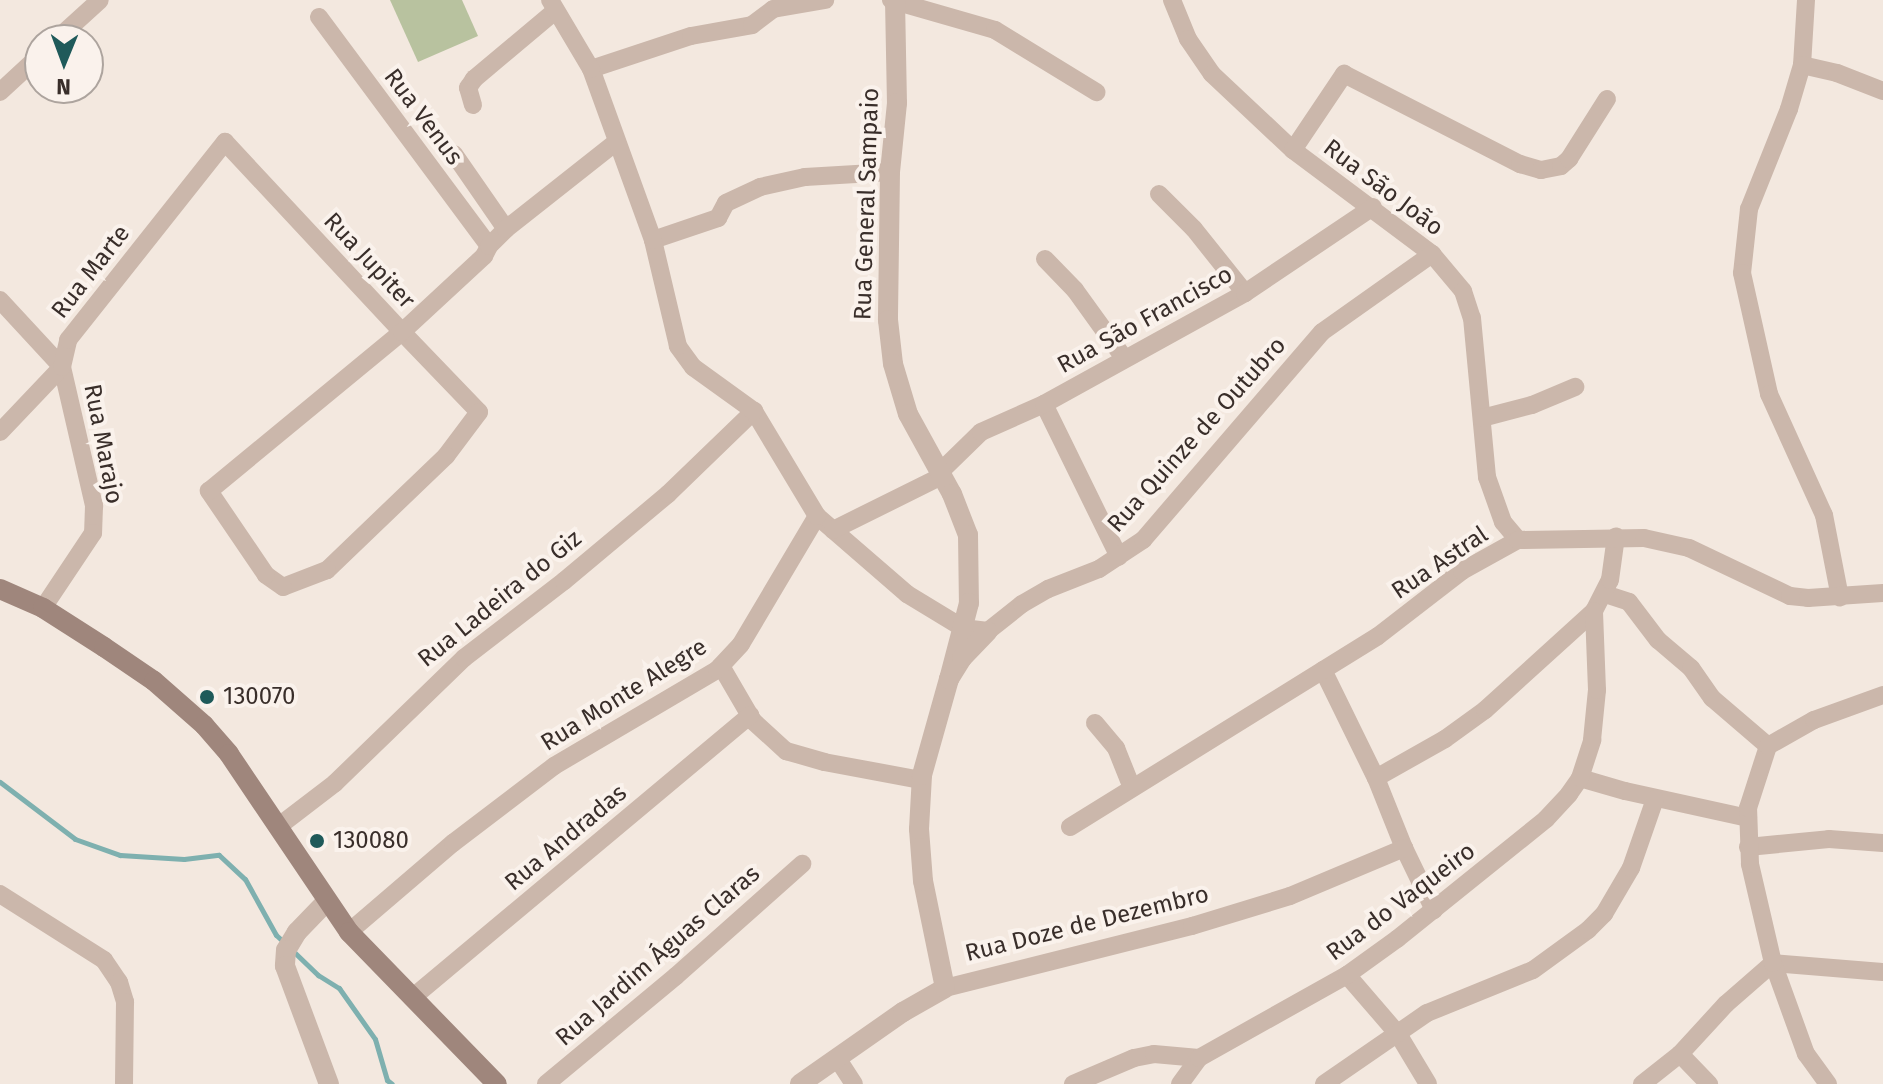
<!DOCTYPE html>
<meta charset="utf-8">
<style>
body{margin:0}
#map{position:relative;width:1883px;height:1084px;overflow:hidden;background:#f3e8df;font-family:"Fira Sans",sans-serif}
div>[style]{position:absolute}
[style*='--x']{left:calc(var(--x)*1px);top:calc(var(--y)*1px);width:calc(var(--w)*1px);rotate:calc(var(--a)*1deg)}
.green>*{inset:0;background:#b8c29f}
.stream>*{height:5px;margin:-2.5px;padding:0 2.5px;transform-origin:2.5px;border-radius:2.5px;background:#7eb0af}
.minor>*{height:18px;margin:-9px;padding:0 9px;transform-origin:9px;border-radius:9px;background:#cbb7ab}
.tertiary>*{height:20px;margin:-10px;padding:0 10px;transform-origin:10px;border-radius:10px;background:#cbb7ab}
.secondary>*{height:20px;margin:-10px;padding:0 10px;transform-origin:10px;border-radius:10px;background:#9f867c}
.dots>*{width:22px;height:22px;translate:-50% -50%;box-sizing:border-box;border:4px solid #faf2ec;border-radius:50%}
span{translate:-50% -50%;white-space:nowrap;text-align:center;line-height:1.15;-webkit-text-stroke:8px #faf2ec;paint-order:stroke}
.street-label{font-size:24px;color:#392e2a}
.poi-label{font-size:24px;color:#392e2a}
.left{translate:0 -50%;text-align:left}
.north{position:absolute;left:24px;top:24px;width:80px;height:80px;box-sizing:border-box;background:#faf2ec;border:2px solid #ada49e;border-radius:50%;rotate:181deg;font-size:22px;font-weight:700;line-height:32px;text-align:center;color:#392e2a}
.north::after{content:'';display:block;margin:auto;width:28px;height:36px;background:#1f5a5a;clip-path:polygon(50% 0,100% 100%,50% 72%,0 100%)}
</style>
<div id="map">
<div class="green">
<i style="clip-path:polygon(390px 0,462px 0,478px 36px,418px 62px)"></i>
</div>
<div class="stream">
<i style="--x:0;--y:782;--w:94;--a:37.2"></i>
<i style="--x:75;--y:839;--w:48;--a:19.6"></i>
<i style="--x:120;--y:855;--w:64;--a:3.6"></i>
<i style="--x:184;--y:859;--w:35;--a:-7"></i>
<i style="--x:219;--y:855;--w:35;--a:43"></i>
<i style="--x:245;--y:879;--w:64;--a:61"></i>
<i style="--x:276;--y:935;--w:13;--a:42"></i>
<i style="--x:293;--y:951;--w:35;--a:44"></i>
<i style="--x:318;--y:975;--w:25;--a:32"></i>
<i style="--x:339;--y:988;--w:62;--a:54.8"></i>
<i style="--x:375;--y:1039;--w:43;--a:73.7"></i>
<i style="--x:387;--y:1080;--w:6;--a:39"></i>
</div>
<div class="minor">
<i style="--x:891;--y:0;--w:108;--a:16.1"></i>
<i style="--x:995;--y:30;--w:119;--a:31.5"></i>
<i style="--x:1172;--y:0;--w:42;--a:67.7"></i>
<i style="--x:1188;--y:39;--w:42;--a:55.6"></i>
<i style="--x:1212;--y:74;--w:111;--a:43.2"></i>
<i style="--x:1293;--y:150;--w:174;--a:36.8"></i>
<i style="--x:1432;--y:254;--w:48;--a:50"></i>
<i style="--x:1463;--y:291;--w:28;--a:72"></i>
<i style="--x:1472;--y:318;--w:160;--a:84.6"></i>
<i style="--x:1487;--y:477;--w:48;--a:70.4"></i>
<i style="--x:1503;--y:522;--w:23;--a:50"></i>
<i style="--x:1806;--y:0;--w:65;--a:93.5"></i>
<i style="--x:1802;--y:65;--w:46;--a:106.5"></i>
<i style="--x:1789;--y:109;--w:108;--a:111.8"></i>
<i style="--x:1749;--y:209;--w:64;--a:96.2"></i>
<i style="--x:1742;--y:273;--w:124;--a:77.4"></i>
<i style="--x:1769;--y:394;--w:133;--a:65.6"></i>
<i style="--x:1824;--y:515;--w:84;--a:79"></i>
<i style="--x:319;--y:17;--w:285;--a:53.4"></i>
<i style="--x:56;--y:40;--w:59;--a:-42.3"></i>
<i style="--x:1802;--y:65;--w:36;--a:13"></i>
<i style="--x:1837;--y:73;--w:49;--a:21.4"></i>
<i style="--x:591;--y:69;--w:105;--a:-18.3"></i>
<i style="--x:691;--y:36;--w:62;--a:-10.2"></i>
<i style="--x:752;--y:25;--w:26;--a:-37"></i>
<i style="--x:773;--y:9;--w:53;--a:-9.8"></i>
<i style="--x:0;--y:92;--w:54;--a:-42.8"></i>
<i style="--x:473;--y:105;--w:18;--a:-106"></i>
<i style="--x:468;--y:88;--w:11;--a:-56"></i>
<i style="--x:474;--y:79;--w:106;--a:-40"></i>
<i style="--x:1293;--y:150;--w:92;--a:-56.1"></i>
<i style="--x:1344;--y:74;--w:198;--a:27.1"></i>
<i style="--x:1520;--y:164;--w:22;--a:16"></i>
<i style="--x:1541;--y:170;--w:20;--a:-11"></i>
<i style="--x:1561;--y:166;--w:11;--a:-41"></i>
<i style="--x:1569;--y:159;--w:71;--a:-57.7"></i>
<i style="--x:454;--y:154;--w:91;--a:55.3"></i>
<i style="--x:1159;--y:194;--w:49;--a:45"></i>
<i style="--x:1194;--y:229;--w:82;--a:51.4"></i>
<i style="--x:653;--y:240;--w:69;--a:-18.7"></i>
<i style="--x:718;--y:218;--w:17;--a:-62"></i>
<i style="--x:726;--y:203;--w:38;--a:-25"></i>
<i style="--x:760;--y:187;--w:46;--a:-12.5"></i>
<i style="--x:805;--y:177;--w:85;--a:-3.4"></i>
<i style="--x:1045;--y:259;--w:43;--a:45.9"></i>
<i style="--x:1075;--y:290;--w:84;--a:54.2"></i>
<i style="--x:0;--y:300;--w:91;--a:47.2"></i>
<i style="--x:62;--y:367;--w:143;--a:77"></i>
<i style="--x:94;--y:506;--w:27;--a:92"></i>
<i style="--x:93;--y:533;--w:90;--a:123.7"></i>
<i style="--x:1044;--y:404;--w:170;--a:63.9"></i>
<i style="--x:1482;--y:418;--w:52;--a:-14.6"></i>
<i style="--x:1532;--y:405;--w:47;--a:-22.7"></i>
<i style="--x:0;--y:432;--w:90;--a:-46.4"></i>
<i style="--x:62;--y:367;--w:28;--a:-77"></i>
<i style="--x:68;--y:340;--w:253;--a:-51.6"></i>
<i style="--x:225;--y:142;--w:260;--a:47"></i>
<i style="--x:402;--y:332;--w:111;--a:46.1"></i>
<i style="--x:479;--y:412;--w:55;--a:126.9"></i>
<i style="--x:446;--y:456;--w:165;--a:136.2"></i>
<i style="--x:327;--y:570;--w:47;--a:158.9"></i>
<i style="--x:283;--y:587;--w:21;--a:-145"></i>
<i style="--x:266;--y:575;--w:102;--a:-124.2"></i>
<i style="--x:209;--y:491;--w:250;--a:-39.5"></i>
<i style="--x:402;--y:332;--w:112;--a:-42.8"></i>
<i style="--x:484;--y:256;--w:11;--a:-63"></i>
<i style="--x:489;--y:246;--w:24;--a:-45"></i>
<i style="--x:506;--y:229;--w:140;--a:-38.3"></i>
<i style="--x:940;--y:472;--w:57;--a:-44.3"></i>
<i style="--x:981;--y:432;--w:69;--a:-24"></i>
<i style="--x:1044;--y:404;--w:230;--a:-28.9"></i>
<i style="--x:1245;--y:293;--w:154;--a:-33.9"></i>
<i style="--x:817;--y:516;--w:119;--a:40.9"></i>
<i style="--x:907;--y:594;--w:66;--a:31.3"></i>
<i style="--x:963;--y:628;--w:25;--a:7"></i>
<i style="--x:988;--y:631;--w:43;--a:-38.5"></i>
<i style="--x:1022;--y:604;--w:30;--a:-30"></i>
<i style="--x:1048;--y:589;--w:55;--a:-21.4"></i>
<i style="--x:1099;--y:569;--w:53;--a:-33.4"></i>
<i style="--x:1143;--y:540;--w:274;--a:-49.3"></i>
<i style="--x:1322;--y:332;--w:135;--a:-35.3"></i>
<i style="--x:833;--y:530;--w:122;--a:-26.4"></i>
<i style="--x:1605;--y:594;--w:25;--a:18"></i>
<i style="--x:1629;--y:602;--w:48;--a:52.7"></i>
<i style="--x:1658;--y:640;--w:43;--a:40.3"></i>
<i style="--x:1691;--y:668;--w:37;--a:55"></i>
<i style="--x:1712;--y:698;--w:74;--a:40.6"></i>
<i style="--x:721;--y:666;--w:64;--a:59.8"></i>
<i style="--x:753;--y:721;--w:45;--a:42.3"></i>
<i style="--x:786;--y:751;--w:40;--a:16"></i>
<i style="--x:824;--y:762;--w:99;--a:10.5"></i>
<i style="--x:1323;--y:670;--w:120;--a:63.9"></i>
<i style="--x:1376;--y:778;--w:75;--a:68.2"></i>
<i style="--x:1404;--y:848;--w:69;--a:64.2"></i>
<i style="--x:1095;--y:723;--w:33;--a:50"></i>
<i style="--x:1116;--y:748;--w:43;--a:68.2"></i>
<i style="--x:1376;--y:778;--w:79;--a:-29.5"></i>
<i style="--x:1445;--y:739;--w:49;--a:-35.9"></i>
<i style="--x:1485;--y:710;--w:147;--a:-42.2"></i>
<i style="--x:1594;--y:611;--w:35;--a:-63"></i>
<i style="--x:1610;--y:580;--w:44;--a:-82.2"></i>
<i style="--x:1580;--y:778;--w:47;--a:16.1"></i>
<i style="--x:1625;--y:791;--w:126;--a:12.4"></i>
<i style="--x:279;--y:826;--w:71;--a:-37.5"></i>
<i style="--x:335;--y:783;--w:180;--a:-44.1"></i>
<i style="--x:464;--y:658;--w:126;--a:-37.6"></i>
<i style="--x:564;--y:581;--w:136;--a:-39.9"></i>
<i style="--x:668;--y:494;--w:120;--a:-44"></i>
<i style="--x:1070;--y:827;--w:362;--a:-31.8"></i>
<i style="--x:1378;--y:636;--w:106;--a:-37.7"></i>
<i style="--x:1462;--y:571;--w:64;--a:-29"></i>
<i style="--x:1518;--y:540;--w:126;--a:-0.9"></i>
<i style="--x:1644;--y:538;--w:46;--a:12.5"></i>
<i style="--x:1689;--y:548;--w:112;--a:25.4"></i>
<i style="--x:1790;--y:596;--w:18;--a:6"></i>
<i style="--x:1808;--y:598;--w:75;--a:-3.8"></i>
<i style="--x:1748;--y:847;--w:81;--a:-5.6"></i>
<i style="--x:1829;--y:839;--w:54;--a:4.2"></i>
<i style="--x:0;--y:894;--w:123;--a:32.4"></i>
<i style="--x:104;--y:960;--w:27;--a:56"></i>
<i style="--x:119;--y:982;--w:21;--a:73"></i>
<i style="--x:125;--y:1002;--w:82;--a:90.7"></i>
<i style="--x:349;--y:932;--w:137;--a:-40.6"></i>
<i style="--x:453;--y:843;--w:127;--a:-37.3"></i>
<i style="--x:554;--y:766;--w:189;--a:-30.5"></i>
<i style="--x:717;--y:670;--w:35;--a:-47"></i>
<i style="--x:741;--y:644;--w:149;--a:-59.3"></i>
<i style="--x:817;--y:516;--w:122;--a:-121"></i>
<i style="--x:754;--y:411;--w:75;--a:-144.2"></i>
<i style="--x:693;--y:367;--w:26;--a:-126"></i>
<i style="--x:678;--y:346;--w:109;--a:-103.3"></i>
<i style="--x:653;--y:240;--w:182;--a:-109.9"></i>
<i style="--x:591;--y:69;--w:80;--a:-120.7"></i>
<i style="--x:1773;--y:963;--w:110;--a:4.7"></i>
<i style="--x:1347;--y:975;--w:78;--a:49.2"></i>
<i style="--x:1398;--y:1034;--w:58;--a:59"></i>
<i style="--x:945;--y:988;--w:255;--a:-14.1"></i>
<i style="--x:1192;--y:926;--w:102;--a:-17"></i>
<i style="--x:1290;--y:896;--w:124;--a:-22.8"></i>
<i style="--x:412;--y:998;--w:441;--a:-39.9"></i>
<i style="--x:1680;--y:1054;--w:42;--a:46"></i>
<i style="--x:837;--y:1058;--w:31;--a:57"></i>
<i style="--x:546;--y:1084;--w:169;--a:-39.7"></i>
<i style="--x:676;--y:976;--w:169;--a:-41.6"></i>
<i style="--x:1073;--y:1084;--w:66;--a:-23.1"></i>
<i style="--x:1134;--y:1058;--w:20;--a:-11"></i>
<i style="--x:1154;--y:1054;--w:45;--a:5.1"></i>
<i style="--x:1180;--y:1084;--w:32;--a:-54"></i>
<i style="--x:1199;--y:1058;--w:170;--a:-29.3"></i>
<i style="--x:1347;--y:975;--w:62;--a:-35.8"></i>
<i style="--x:1397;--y:939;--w:191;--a:-38.8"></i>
<i style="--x:1546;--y:819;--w:34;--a:-47"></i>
<i style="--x:1569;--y:794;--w:19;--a:-55"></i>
<i style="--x:1580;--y:778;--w:40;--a:-72"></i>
<i style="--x:1592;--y:740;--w:50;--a:-84.3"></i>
<i style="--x:1597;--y:690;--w:79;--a:-92.2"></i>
<i style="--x:1324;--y:1084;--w:125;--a:-34.6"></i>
<i style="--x:1427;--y:1013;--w:114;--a:-22.1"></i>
<i style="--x:1533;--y:970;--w:68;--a:-36"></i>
<i style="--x:1588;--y:930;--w:23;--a:-45"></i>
<i style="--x:1604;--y:914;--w:53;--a:-59.6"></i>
<i style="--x:1631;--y:868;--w:73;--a:-70.8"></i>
<i style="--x:1642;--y:1084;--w:48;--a:-38.3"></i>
<i style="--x:1680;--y:1054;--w:68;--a:-47.4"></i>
<i style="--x:1726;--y:1004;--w:62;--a:-41.1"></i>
<i style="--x:1828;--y:1084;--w:37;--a:-126"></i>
<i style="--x:1806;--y:1054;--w:97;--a:-109.9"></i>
<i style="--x:1773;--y:963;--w:102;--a:-103.1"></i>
<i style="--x:1750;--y:864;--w:56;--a:-92"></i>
<i style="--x:1748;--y:808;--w:65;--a:-72.1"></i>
<i style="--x:1768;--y:746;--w:53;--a:-29.5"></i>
<i style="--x:1814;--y:720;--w:73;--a:-19.9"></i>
</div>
<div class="tertiary">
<i style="--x:895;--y:0;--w:103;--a:88.9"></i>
<i style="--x:897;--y:103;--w:69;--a:95.8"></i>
<i style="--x:890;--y:172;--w:148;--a:90.8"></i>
<i style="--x:888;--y:320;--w:44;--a:83.5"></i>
<i style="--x:893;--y:364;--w:52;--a:73.3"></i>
<i style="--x:908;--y:414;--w:91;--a:61.2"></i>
<i style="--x:952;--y:494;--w:44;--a:68.7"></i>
<i style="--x:968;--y:535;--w:68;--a:89.2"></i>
<i style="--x:969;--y:603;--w:79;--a:104.7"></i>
<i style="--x:326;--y:902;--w:42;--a:134"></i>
<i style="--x:297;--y:932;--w:21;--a:121"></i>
<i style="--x:286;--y:950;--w:16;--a:94"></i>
<i style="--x:285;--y:966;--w:126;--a:69.6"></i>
<i style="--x:800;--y:1084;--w:126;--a:-35"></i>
<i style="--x:903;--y:1012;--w:48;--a:-29.7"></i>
<i style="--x:945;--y:988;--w:109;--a:-101.6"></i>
<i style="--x:923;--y:881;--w:52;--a:-94.4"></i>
<i style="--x:919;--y:829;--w:54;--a:-86.8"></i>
<i style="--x:922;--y:775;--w:100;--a:-74.3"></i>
<i style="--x:949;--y:679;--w:25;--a:-58"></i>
<i style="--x:962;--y:658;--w:37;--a:-46"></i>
</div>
<div class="secondary">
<i style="--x:0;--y:589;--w:47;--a:23.8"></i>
<i style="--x:43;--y:608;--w:72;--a:32.6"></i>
<i style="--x:104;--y:647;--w:60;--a:34.2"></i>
<i style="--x:154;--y:681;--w:67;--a:41.3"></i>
<i style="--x:204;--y:725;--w:38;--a:49"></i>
<i style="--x:229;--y:754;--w:215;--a:56"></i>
<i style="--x:349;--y:932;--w:212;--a:45.8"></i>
</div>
<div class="dots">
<i style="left:207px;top:697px;background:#1f5a5a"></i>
<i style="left:317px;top:841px;background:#1f5a5a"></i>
</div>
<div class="street-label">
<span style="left:423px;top:117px;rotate:53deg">Rua Venus</span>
<span style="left:1383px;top:188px;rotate:37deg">Rua São João</span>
<span style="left:867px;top:204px;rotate:-88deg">Rua General Sampaio</span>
<span style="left:369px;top:261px;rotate:47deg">Rua Jupiter</span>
<span style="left:91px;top:272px;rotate:-52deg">Rua Marte</span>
<span style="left:1145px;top:320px;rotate:-29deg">Rua São Francisco</span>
<span style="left:1197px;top:435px;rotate:-48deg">Rua Quinze de Outubro</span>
<span style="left:103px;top:444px;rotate:79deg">Rua Marajo</span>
<span style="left:1440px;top:563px;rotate:-34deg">Rua Astral</span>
<span style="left:500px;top:599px;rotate:-39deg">Rua Ladeira do Giz</span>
<span style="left:624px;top:695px;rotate:-32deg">Rua Monte Alegre</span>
<span style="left:566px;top:838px;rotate:-40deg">Rua Andradas</span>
<span style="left:1401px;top:902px;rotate:-37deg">Rua do Vaqueiro</span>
<span style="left:1087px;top:924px;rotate:-14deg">Rua Doze de Dezembro</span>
<span style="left:658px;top:956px;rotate:-41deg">Rua Jardim Águas Claras</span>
</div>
<div class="poi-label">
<span class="left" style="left:223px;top:697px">130070</span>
<span class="left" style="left:333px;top:841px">130080</span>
</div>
<div class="north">N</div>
</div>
